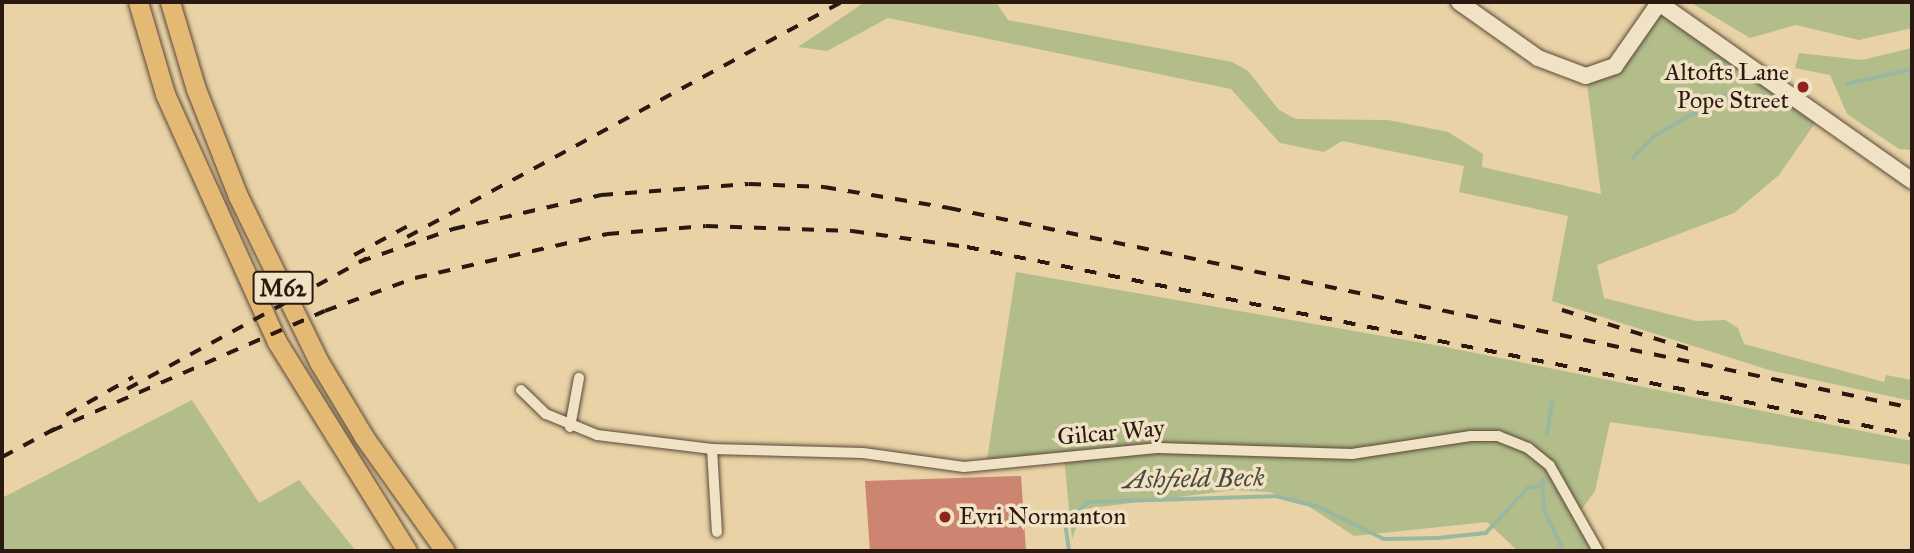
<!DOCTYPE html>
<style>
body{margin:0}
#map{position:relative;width:1914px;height:553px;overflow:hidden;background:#e8d2a6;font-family:"IM FELL Great Primer",serif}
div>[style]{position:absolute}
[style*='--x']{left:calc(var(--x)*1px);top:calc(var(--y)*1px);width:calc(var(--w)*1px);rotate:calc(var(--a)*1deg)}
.green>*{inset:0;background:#b2bd8a}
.stream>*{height:3.5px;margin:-1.75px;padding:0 1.75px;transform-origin:1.75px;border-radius:1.75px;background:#98b8a2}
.building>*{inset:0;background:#cd8470}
.roads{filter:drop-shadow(0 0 2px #5a4736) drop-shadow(0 0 2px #5a4736)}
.street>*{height:10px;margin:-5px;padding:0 5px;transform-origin:5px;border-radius:5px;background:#f0e2c5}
.secondary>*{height:16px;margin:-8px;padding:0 8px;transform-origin:8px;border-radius:8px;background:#f0e2c5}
.highway>*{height:19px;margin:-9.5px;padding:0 9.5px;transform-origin:9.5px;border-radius:9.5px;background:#e4b973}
.rail>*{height:3.5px;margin-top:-1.75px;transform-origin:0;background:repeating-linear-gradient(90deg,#2b1911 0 12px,transparent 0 24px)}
.dots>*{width:19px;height:19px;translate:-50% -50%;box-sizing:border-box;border:4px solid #f0e2c5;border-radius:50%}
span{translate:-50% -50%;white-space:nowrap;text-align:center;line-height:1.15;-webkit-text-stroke:7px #f0e2c5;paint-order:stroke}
.shield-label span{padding:2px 5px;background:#f0e2c5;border:2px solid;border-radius:5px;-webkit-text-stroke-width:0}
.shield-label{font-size:23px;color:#2b1911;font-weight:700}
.poi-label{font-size:24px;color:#2b1911}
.right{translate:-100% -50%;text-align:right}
.left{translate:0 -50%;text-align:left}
.street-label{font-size:24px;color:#2b1911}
.water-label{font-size:26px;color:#4c493c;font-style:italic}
.frame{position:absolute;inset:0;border:4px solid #2b1911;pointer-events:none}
</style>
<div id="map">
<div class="green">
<i style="clip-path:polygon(865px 2px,996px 2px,1008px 20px,1232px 62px,1248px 71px,1279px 110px,1296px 119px,1388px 120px,1448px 132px,1483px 154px,1482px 167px,1601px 194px,1586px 76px,1615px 66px,1659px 3px,1820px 116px,1779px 175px,1734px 213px,1597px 265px,1604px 298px,1696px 321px,1725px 320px,1738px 328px,1744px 344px,1884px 382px,1886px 375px,1912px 380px,1912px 401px,1769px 370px,1552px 301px,1568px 216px,1459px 192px,1464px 166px,1342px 141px,1324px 152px,1280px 143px,1231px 89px,888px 18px,827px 51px,798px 47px)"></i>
<i style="clip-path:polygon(1690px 2px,1912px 2px,1912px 28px,1859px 40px,1796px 25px,1750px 38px)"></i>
<i style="clip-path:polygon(1912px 48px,1912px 150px,1899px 149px,1847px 114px,1830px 75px,1795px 68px,1799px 53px,1862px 60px)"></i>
<i style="clip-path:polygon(1016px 272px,1440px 346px,1912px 441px,1912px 465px,1610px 422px,1595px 491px,1579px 513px,1598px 551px,1518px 551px,1487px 522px,1354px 536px,1305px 504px,1269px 492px,1234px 490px,1083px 509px,1072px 539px,1064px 458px,986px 466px)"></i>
<i style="clip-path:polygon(192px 400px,259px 503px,299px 480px,356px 551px,2px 551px,2px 498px)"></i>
</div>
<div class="stream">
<i style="--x:1847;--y:84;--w:67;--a:-13"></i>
<i style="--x:1633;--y:158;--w:33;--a:-45"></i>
<i style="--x:1656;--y:135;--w:81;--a:-29.7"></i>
<i style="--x:1547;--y:434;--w:33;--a:-81"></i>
<i style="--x:1543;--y:480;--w:29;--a:88"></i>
<i style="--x:1544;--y:509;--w:47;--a:64.5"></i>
<i style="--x:1069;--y:551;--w:27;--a:-98"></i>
<i style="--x:1065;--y:524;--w:32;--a:-44"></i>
<i style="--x:1088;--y:502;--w:188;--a:-1.8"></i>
<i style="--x:1276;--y:496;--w:44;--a:14.3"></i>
<i style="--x:1319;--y:507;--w:72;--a:26.2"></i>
<i style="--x:1384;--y:539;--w:54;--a:-1.1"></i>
<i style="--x:1438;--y:538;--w:48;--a:-5.9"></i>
<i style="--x:1486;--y:533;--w:62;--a:-47"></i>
<i style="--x:1528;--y:488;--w:14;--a:-12"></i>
</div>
<div class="building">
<i style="clip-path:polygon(1021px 476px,1026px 551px,870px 551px,865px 481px)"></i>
</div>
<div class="roads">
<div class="street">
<i style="--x:521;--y:390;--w:35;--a:44"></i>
<i style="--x:546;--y:414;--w:55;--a:22.4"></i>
<i style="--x:597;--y:435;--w:116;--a:6.9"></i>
<i style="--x:712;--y:449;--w:151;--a:1.5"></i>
<i style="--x:863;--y:453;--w:102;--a:7.9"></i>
<i style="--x:964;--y:467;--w:196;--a:-5.6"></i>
<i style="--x:1159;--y:448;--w:193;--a:1.8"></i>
<i style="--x:1352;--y:454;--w:120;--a:-8.6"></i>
<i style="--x:1471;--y:436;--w:27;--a:0"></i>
<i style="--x:1498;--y:436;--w:32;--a:22"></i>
<i style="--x:1528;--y:448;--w:28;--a:39"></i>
<i style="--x:1550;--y:466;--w:98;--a:60.5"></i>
<i style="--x:570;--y:427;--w:50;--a:-79.6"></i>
<i style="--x:712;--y:449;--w:83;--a:86.6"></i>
</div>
<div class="secondary">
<i style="--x:1459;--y:2;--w:97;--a:35.3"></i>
<i style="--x:1538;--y:58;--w:51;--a:20.6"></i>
<i style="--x:1586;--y:76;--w:31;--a:-19"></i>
<i style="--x:1615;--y:66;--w:77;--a:-55.1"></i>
<i style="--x:1659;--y:3;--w:309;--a:35.1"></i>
</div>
<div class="highway">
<i style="--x:138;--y:2;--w:96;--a:73.6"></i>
<i style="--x:165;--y:94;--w:272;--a:65.7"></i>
<i style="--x:277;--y:342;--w:246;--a:58.1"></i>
<i style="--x:170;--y:2;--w:91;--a:73.4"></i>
<i style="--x:196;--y:89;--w:115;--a:68.6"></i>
<i style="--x:238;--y:196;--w:185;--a:64"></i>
<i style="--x:319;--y:362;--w:87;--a:59"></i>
<i style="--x:364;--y:437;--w:140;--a:54.6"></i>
</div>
</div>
<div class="rail">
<i style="--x:407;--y:237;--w:494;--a:-28.4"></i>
<i style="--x:354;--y:255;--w:69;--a:-28.4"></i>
<i style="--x:359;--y:262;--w:100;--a:-19.3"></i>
<i style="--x:453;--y:229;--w:152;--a:-12.9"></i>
<i style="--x:601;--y:195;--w:148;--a:-4.3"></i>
<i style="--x:749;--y:184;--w:75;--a:2.3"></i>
<i style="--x:824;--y:187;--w:127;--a:9.5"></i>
<i style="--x:949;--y:208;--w:984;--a:11.73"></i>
<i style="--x:1562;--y:310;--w:143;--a:17"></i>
<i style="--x:127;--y:389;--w:273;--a:-28.6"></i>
<i style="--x:66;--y:415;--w:77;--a:-29.6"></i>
<i style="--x:51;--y:431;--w:299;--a:-23.7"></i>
<i style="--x:325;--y:311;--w:96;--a:-20.1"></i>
<i style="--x:415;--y:278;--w:197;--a:-12.9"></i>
<i style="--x:607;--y:234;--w:99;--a:-4.6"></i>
<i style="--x:706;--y:226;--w:146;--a:2"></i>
<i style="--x:852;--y:231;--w:116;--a:7.9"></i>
<i style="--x:967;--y:247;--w:964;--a:11.25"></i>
<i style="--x:2;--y:457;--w:66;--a:-28.1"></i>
</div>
<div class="dots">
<i style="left:1803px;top:87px;background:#8f2418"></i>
<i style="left:945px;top:517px;background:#8f2418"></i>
</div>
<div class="shield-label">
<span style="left:283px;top:288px">M62</span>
</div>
<div class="poi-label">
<span class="right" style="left:1789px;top:87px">Altofts Lane<br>Pope Street</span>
<span class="left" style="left:959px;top:517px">Evri Normanton</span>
</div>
<div class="street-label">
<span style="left:1111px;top:433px;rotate:-5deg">Gilcar Way</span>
</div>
<div class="water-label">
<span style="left:1194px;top:479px;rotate:-1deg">Ashfield Beck</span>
</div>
<div class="frame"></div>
</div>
